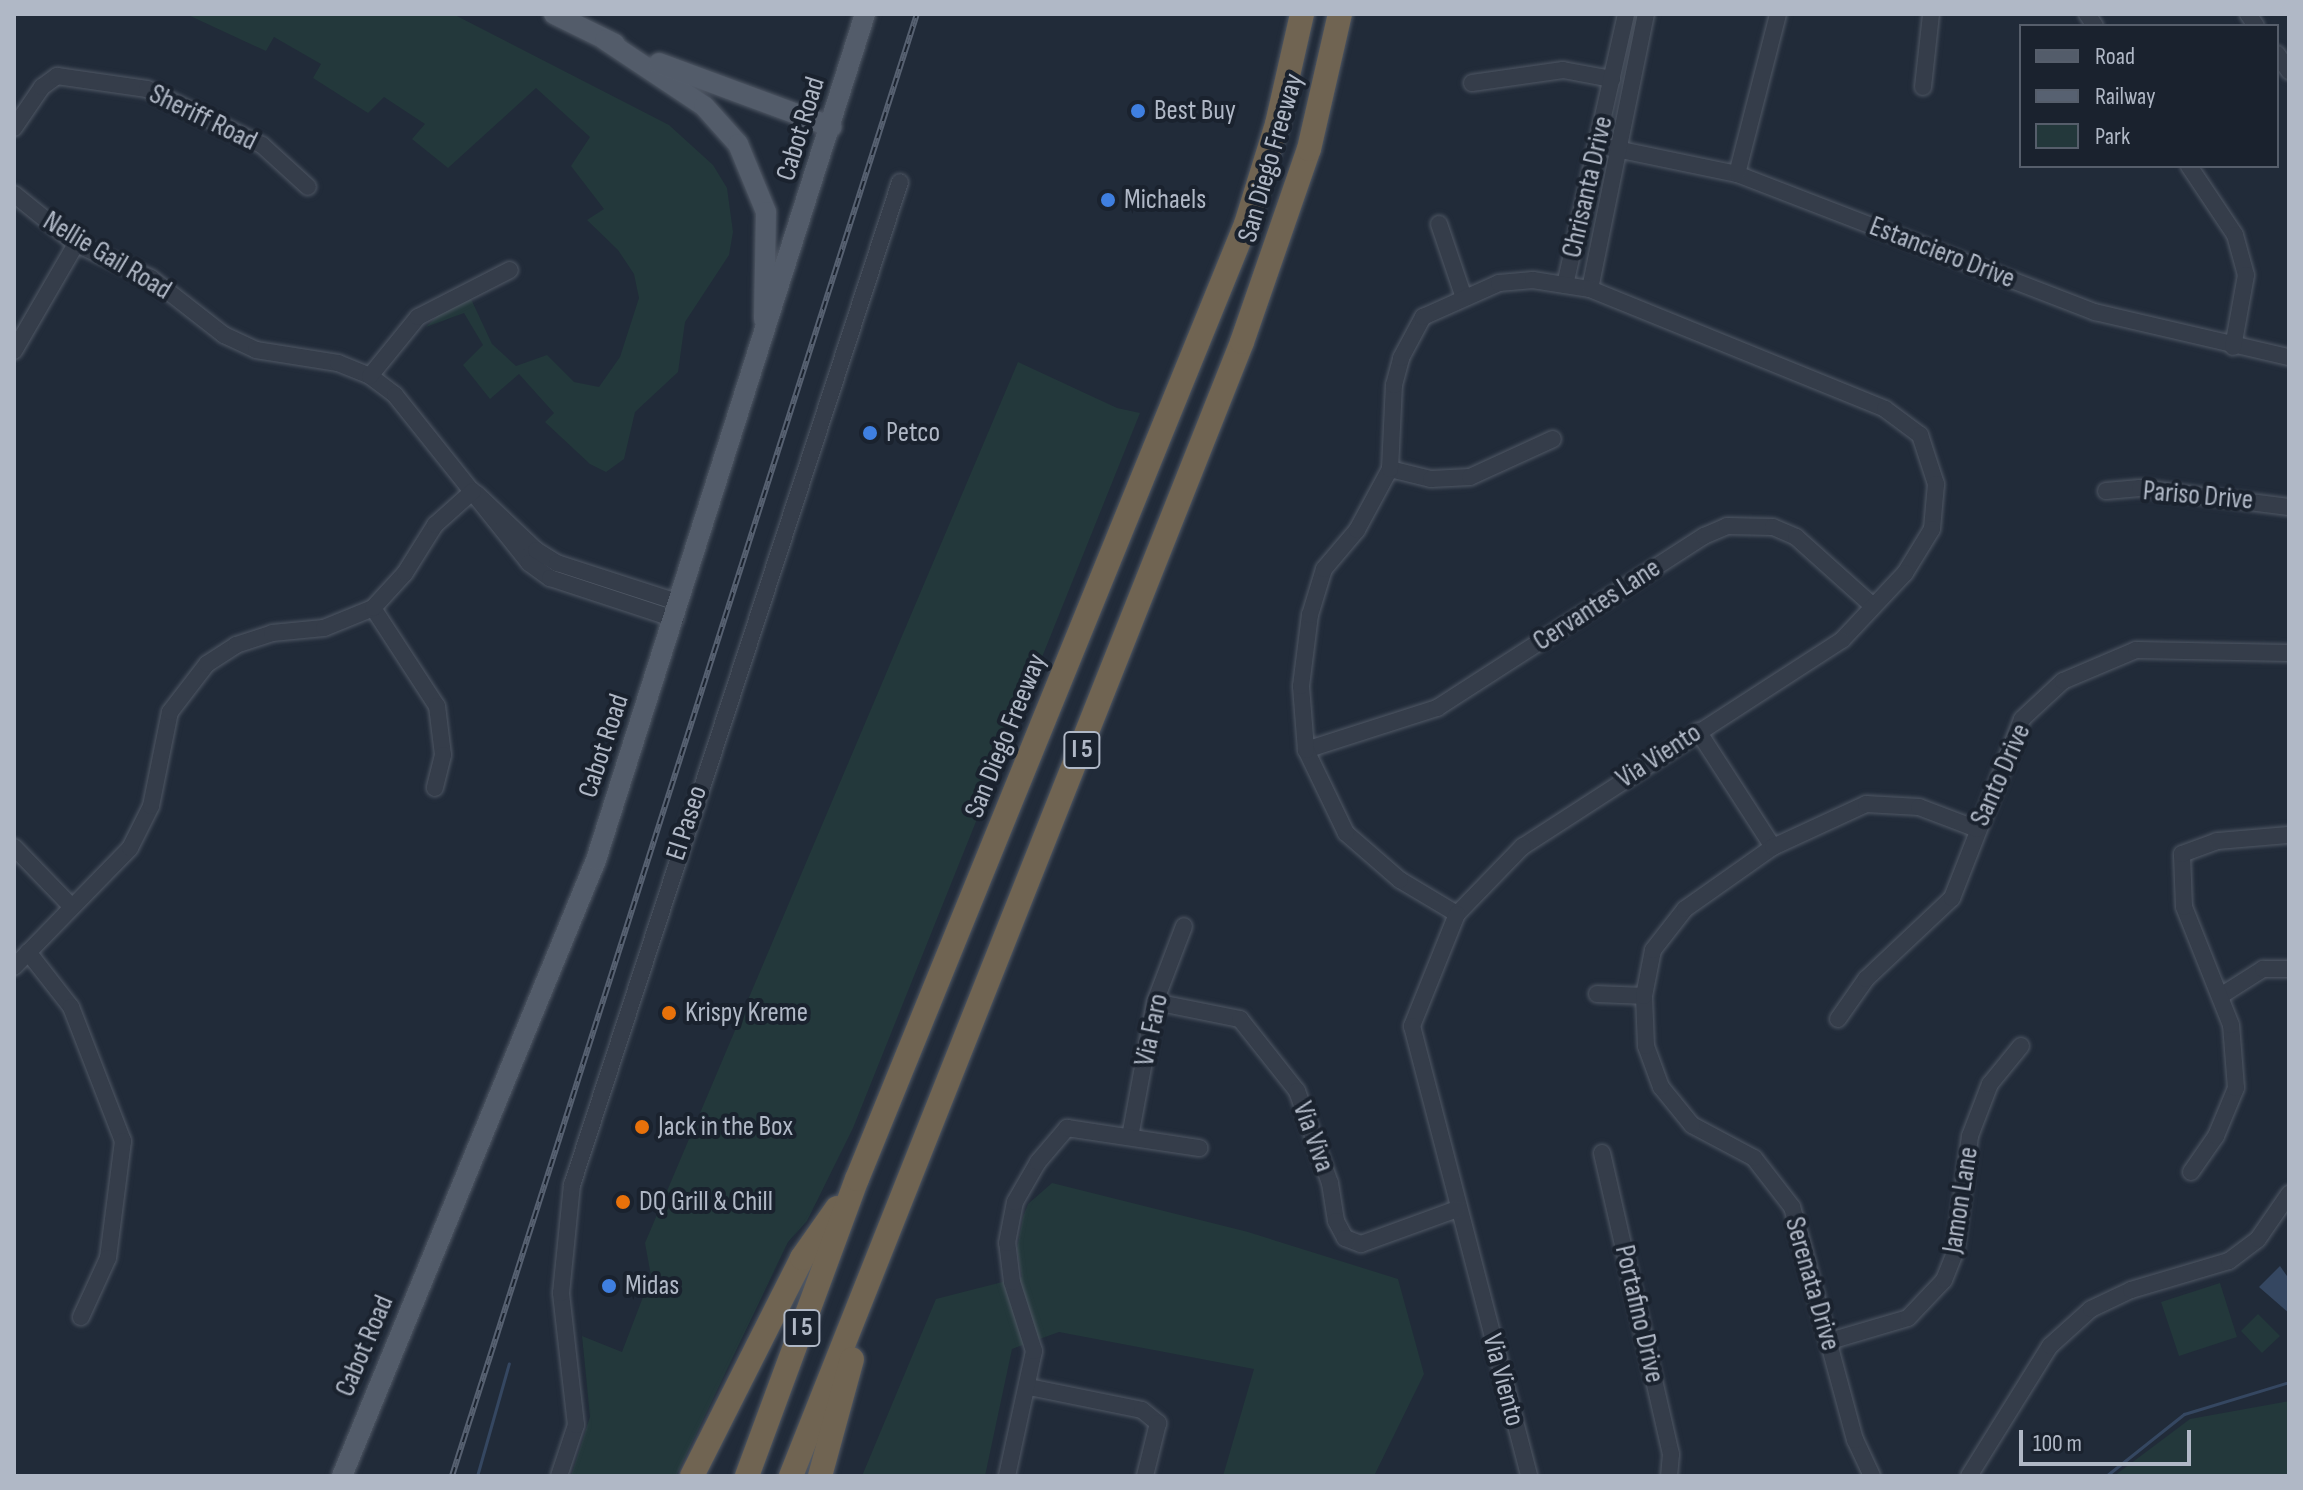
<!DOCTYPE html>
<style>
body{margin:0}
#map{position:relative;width:2303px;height:1490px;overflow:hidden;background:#212b39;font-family:"Sofia Sans Condensed",sans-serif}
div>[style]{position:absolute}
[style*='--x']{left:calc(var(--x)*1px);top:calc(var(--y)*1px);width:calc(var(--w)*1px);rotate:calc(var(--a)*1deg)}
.green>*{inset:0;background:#23383b}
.water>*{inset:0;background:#354761}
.stream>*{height:3px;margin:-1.5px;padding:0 1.5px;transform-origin:1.5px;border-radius:1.5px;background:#354761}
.roads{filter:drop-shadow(0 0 2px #505865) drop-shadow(0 0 2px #505865)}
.minor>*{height:16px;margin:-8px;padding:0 8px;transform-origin:8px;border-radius:8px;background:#353d4a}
.major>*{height:20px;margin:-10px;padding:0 10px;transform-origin:10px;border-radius:10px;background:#535c6a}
.highway>*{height:24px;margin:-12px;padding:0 12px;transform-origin:12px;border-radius:12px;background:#706452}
.rail>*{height:6px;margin-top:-3px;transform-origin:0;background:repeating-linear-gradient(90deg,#1a222e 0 9px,#576171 0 18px);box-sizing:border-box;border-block:2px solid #576171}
.dots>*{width:22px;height:22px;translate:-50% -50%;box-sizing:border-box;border:4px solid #1a222e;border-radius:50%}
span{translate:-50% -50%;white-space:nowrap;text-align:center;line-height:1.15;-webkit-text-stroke:8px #1a222e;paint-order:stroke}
.shield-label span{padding:2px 6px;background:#1a222e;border:2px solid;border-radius:6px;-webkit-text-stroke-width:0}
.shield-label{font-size:26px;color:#b0b8c6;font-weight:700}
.poi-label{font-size:28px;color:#b0b8c6}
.left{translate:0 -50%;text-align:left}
.street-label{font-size:28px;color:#b0b8c6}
.frame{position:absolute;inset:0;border:16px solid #b0b8c6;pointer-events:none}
.legend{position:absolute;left:2019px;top:24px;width:260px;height:144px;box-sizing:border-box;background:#1a222e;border:2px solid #565e6b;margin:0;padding:10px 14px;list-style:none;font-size:24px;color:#b0b8c6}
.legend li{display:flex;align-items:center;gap:16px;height:40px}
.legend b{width:40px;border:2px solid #565e6b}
.scale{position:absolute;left:2019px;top:1430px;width:172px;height:36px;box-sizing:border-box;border:4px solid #b0b8c6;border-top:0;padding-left:10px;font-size:24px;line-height:28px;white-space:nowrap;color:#b0b8c6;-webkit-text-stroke:6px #1a222e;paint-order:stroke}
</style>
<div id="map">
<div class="green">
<i style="clip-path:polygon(186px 14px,453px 14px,669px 125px,713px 165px,727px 188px,733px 232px,729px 255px,685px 322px,678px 372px,635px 412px,624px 459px,606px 472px,590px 464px,545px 422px,554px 413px,519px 374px,490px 399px,463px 365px,483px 345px,464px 313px,426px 327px,441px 312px,471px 299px,492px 344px,516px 366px,547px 355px,574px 382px,599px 387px,620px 357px,639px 298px,634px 274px,618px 250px,587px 220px,604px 209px,571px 166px,590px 137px,536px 88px,448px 168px,412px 139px,425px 124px,384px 97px,368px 113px,313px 78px,321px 64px,274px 37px,266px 51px)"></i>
<i style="clip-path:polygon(1018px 362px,1117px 408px,1140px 413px,853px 1128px,807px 1221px,788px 1242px,676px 1476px,571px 1476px,590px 1417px,582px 1336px,622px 1352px,651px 1276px,645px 1243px)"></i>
<i style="clip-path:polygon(1052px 1183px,1248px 1232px,1398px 1279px,1424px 1374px,1374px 1476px,1223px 1476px,1254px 1369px,1059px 1332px,1012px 1349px,985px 1476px,862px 1476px,936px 1299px,1022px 1277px,1017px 1249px,1023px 1217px,1028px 1204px)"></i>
<i style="clip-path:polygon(2220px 1283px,2237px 1337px,2179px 1356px,2161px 1302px)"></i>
<i style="clip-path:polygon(2258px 1314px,2280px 1336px,2262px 1353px,2241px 1331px)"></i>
<i style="clip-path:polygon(2289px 1401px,2289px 1476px,2114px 1476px,2190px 1419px)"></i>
</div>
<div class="water">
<i style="clip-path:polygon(2280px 1266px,2289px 1279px,2289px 1313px,2259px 1287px)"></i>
</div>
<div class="stream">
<i style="--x:477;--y:1476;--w:117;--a:-74.2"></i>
<i style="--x:2106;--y:1476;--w:100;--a:-38.5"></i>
<i style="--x:2184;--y:1414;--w:110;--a:-16.9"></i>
</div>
<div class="roads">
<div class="minor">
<i style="--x:2087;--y:14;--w:14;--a:56"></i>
<i style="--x:2248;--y:14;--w:14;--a:56"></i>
<i style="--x:2277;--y:54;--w:21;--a:55"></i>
<i style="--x:1472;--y:83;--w:92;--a:-8.1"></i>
<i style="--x:1563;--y:70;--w:50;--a:10.4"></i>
<i style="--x:1923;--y:87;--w:73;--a:-83.7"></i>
<i style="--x:14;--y:128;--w:50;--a:-55.7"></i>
<i style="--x:42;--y:87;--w:19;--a:-36"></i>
<i style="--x:57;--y:76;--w:91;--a:8.2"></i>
<i style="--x:147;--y:89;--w:128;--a:26"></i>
<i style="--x:262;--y:145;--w:62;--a:42.4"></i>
<i style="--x:1597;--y:145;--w:143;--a:11.7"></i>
<i style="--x:1737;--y:174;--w:384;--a:21.1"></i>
<i style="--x:2095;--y:312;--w:199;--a:13.1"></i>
<i style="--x:2189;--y:166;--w:83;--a:56.3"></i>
<i style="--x:2235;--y:235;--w:41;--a:74.6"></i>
<i style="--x:2246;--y:275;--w:73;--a:100.2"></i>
<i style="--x:1737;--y:174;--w:165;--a:-75.6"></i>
<i style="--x:14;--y:194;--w:80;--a:38.9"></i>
<i style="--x:76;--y:244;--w:82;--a:24.4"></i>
<i style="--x:151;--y:278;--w:93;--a:38"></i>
<i style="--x:224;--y:335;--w:35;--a:25"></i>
<i style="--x:256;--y:350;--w:83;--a:9"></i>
<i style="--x:338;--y:363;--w:35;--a:22"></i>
<i style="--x:370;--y:376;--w:31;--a:37"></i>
<i style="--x:395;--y:395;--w:215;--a:51.4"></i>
<i style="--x:529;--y:563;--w:26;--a:36"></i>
<i style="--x:550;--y:578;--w:132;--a:18.2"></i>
<i style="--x:1439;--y:224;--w:75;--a:71.3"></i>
<i style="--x:1565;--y:285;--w:278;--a:-77.3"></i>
<i style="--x:1590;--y:289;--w:281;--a:-78.5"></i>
<i style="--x:14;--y:351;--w:124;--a:-59.9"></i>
<i style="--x:370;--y:376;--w:76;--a:-50.9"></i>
<i style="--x:418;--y:317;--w:103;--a:-27.1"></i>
<i style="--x:1390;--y:469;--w:42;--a:13.7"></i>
<i style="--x:1431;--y:479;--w:39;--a:-3"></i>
<i style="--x:1470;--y:477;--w:91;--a:-24.6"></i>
<i style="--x:2106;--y:491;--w:34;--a:-5"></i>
<i style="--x:2140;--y:488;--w:150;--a:7.3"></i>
<i style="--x:477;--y:494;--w:81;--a:43.5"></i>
<i style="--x:536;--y:550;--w:25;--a:32"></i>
<i style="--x:557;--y:563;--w:129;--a:18"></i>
<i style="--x:373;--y:608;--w:117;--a:56.9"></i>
<i style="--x:437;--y:706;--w:49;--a:83"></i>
<i style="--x:443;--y:755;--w:34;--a:104"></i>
<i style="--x:1698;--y:731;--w:138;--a:57.1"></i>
<i style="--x:1306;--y:750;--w:138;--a:-17.8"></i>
<i style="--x:1437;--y:708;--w:318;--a:-32.8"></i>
<i style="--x:1704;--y:536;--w:25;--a:-23"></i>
<i style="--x:1727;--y:526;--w:46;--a:1.2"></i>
<i style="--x:1773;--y:527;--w:25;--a:23"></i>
<i style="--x:1796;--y:537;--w:103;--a:41.9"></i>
<i style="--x:14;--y:847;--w:83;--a:46"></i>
<i style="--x:1457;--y:914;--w:66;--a:-149.2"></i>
<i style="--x:1400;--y:880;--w:72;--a:-139"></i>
<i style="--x:1346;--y:833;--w:92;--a:-115.7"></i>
<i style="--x:1306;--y:750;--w:64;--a:-94.5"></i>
<i style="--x:1301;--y:686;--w:72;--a:-82.8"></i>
<i style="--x:1310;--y:615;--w:48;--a:-73.1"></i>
<i style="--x:1324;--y:569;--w:51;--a:-49.8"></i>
<i style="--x:1357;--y:530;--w:69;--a:-61.6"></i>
<i style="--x:1390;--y:469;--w:84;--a:-87.3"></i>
<i style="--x:1394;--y:385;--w:28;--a:-75"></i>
<i style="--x:1401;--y:358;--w:47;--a:-61.8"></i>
<i style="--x:1423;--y:317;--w:83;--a:-24.1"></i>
<i style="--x:1499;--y:283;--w:34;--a:-5"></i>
<i style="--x:1533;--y:280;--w:58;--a:9"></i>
<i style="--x:1590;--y:289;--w:318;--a:22.1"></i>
<i style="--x:1885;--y:409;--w:44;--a:36.6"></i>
<i style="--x:1920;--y:435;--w:52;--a:71.9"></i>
<i style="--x:1936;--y:484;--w:45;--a:95.1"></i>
<i style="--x:1932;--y:529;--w:52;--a:121.5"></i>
<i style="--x:1905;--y:573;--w:92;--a:133.2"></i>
<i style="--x:1842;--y:640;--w:380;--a:147.1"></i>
<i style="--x:1523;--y:846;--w:95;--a:134.1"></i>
<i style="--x:1457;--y:914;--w:121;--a:111.9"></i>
<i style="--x:1412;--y:1026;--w:465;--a:75.4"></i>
<i style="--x:28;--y:952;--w:70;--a:52"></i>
<i style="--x:71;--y:1007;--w:144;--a:68.8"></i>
<i style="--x:123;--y:1141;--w:118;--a:97.3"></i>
<i style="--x:108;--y:1258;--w:65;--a:114.6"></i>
<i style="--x:14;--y:967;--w:166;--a:-45.7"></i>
<i style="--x:130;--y:848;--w:47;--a:-63.4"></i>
<i style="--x:151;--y:806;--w:96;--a:-78.6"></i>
<i style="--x:170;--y:712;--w:61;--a:-52.4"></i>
<i style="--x:207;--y:664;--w:35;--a:-33"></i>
<i style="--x:236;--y:645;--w:38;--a:-18"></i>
<i style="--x:272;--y:633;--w:52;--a:-5.5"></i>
<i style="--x:324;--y:628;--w:53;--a:-22.2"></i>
<i style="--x:373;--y:608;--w:47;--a:-47.6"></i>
<i style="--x:405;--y:573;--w:57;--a:-58"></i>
<i style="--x:435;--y:525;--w:51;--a:-41.8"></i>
<i style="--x:1597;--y:994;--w:47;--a:2.4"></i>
<i style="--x:2222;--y:995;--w:49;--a:-32.4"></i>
<i style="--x:2263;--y:969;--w:26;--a:0"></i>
<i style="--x:1155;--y:1002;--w:87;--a:11.3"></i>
<i style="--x:1240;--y:1019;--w:92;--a:51.6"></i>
<i style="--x:1297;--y:1091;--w:98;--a:70.3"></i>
<i style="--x:1330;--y:1183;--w:38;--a:81"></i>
<i style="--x:1336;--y:1221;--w:19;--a:62"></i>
<i style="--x:1345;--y:1238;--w:17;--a:21"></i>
<i style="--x:1361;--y:1244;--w:102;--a:-20"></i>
<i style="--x:1838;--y:1019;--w:49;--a:-55"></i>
<i style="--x:1866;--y:979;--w:118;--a:-43.3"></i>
<i style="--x:1952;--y:898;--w:192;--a:-68.6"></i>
<i style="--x:2022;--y:719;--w:56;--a:-42.8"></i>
<i style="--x:2063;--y:681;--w:79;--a:-23"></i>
<i style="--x:2136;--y:650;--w:153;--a:1.1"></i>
<i style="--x:1130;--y:1137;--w:137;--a:-79.5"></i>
<i style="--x:1155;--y:1002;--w:81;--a:-69.1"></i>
<i style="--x:1602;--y:1153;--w:309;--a:77.1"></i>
<i style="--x:1671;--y:1454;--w:22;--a:95"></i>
<i style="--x:2191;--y:1172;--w:44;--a:-55.2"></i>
<i style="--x:2216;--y:1136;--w:52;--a:-67.4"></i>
<i style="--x:2236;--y:1088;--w:63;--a:-94.5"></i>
<i style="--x:2231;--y:1025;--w:127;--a:-111.7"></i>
<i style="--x:2184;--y:907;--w:53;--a:-92.2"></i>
<i style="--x:2182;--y:854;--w:37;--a:-20"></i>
<i style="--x:2217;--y:841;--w:72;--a:-4.8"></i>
<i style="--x:1830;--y:1341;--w:81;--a:-16.4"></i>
<i style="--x:1908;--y:1318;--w:52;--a:-46.5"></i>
<i style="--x:1944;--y:1280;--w:29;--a:-68"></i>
<i style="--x:1955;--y:1253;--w:118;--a:-82.7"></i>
<i style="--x:1970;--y:1136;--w:56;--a:-69"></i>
<i style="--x:1990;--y:1084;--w:49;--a:-50.8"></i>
<i style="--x:1029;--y:1387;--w:115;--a:11.5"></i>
<i style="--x:1142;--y:1410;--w:21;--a:39"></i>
<i style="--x:1158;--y:1423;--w:55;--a:103.8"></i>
<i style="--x:559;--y:1476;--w:54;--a:-71.6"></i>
<i style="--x:576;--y:1425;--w:133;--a:-96.5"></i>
<i style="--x:561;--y:1293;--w:109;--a:-84.2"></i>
<i style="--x:572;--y:1185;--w:1055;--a:-71.89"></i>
<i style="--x:1007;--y:1476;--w:128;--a:-77.8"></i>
<i style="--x:1034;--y:1351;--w:72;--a:-107.7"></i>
<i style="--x:1012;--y:1282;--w:39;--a:-97"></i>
<i style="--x:1007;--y:1243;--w:42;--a:-79"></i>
<i style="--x:1015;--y:1202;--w:46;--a:-60.1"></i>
<i style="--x:1038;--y:1162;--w:45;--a:-49.5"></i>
<i style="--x:1067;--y:1128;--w:134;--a:8.6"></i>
<i style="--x:1872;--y:1476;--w:40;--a:-115"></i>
<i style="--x:1855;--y:1440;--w:241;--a:-105.1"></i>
<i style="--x:1792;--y:1207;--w:62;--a:-127.8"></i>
<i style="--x:1754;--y:1158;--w:70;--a:-152"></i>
<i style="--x:1692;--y:1125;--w:49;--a:-129.2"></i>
<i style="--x:1661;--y:1087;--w:44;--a:-110.1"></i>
<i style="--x:1646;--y:1046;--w:50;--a:-92.3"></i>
<i style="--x:1644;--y:996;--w:47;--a:-78.9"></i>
<i style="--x:1653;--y:950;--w:52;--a:-52"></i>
<i style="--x:1685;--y:909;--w:108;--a:-35.2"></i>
<i style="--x:1773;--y:847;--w:102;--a:-24.8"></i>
<i style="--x:1866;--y:804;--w:53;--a:3.2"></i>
<i style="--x:1919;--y:807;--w:62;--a:20.8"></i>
<i style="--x:1969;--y:1476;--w:153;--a:-58.1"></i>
<i style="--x:2050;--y:1346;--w:55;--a:-42.1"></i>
<i style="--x:2091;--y:1309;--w:44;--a:-25.4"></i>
<i style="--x:2131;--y:1290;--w:102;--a:-16.5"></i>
<i style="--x:2229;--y:1261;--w:36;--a:-37"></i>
<i style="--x:2258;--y:1239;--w:55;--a:-55.4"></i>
</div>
<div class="major">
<i style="--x:554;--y:14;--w:68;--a:26.2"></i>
<i style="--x:605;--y:40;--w:119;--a:33.7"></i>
<i style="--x:704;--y:106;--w:51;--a:48.2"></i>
<i style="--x:738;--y:144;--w:74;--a:67.6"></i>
<i style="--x:766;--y:212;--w:107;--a:91.1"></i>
<i style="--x:659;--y:63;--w:184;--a:20.3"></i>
<i style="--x:342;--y:1476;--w:666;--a:-67.59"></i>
<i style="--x:596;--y:860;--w:888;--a:-72.36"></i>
</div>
<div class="highway">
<i style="--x:692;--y:1476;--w:244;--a:-63.2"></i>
<i style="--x:802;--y:1258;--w:61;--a:-55"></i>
<i style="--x:747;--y:1476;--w:317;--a:-69.7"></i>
<i style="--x:857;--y:1179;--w:1031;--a:-67.84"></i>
<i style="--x:1246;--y:224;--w:105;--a:-72.8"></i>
<i style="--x:1277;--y:124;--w:113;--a:-77.2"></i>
<i style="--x:791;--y:1476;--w:1220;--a:-68.31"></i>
<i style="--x:1242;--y:342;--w:204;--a:-70.9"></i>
<i style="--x:1309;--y:149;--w:139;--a:-77.1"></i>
<i style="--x:820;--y:1476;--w:121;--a:-74.7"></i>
</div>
</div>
<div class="rail">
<i style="--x:452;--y:1476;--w:1534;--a:-72.36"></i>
</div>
<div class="dots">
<i style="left:1138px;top:111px;background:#3f7fe0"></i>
<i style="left:1108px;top:200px;background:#3f7fe0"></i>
<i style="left:870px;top:433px;background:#3f7fe0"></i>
<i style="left:669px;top:1013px;background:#e8710a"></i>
<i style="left:642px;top:1127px;background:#e8710a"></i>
<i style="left:623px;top:1202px;background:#e8710a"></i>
<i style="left:609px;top:1286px;background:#3f7fe0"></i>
</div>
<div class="shield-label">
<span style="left:1082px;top:750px">I 5</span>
<span style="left:802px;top:1328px">I 5</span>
</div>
<div class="poi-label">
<span class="left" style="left:1154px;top:111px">Best Buy</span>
<span class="left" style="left:1124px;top:200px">Michaels</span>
<span class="left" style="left:886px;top:433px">Petco</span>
<span class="left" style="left:685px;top:1013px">Krispy Kreme</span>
<span class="left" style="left:658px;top:1127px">Jack in the Box</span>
<span class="left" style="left:639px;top:1202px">DQ Grill &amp; Chill</span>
<span class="left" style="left:625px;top:1286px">Midas</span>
</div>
<div class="street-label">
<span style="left:203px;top:118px;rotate:26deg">Sheriff Road</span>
<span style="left:801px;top:129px;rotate:-73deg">Cabot Road</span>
<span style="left:1271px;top:158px;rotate:-74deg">San Diego Freeway</span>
<span style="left:1588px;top:187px;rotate:-77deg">Chrisanta Drive</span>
<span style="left:1942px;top:253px;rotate:21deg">Estanciero Drive</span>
<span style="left:107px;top:256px;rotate:31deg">Nellie Gail Road</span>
<span style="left:2198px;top:496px;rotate:5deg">Pariso Drive</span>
<span style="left:1597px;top:605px;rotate:-33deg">Cervantes Lane</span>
<span style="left:1006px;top:736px;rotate:-68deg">San Diego Freeway</span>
<span style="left:604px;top:746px;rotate:-72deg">Cabot Road</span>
<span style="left:1659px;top:756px;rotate:-33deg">Via Viento</span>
<span style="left:2001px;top:775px;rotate:-66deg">Santo Drive</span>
<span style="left:687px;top:823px;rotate:-72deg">El Paseo</span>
<span style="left:1152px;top:1030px;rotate:-78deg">Via Faro</span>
<span style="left:1313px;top:1137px;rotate:70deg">Via Viva</span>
<span style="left:1961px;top:1200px;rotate:-81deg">Jamon Lane</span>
<span style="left:1812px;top:1284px;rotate:74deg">Serenata Drive</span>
<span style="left:1639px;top:1314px;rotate:77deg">Portafino Drive</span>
<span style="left:365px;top:1346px;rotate:-67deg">Cabot Road</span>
<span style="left:1503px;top:1380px;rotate:75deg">Via Viento</span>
</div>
<div class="frame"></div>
<ul class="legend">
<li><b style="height:10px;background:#535c6a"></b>Road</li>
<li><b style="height:10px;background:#576171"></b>Railway</li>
<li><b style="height:22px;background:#23383b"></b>Park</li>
</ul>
<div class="scale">100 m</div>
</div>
